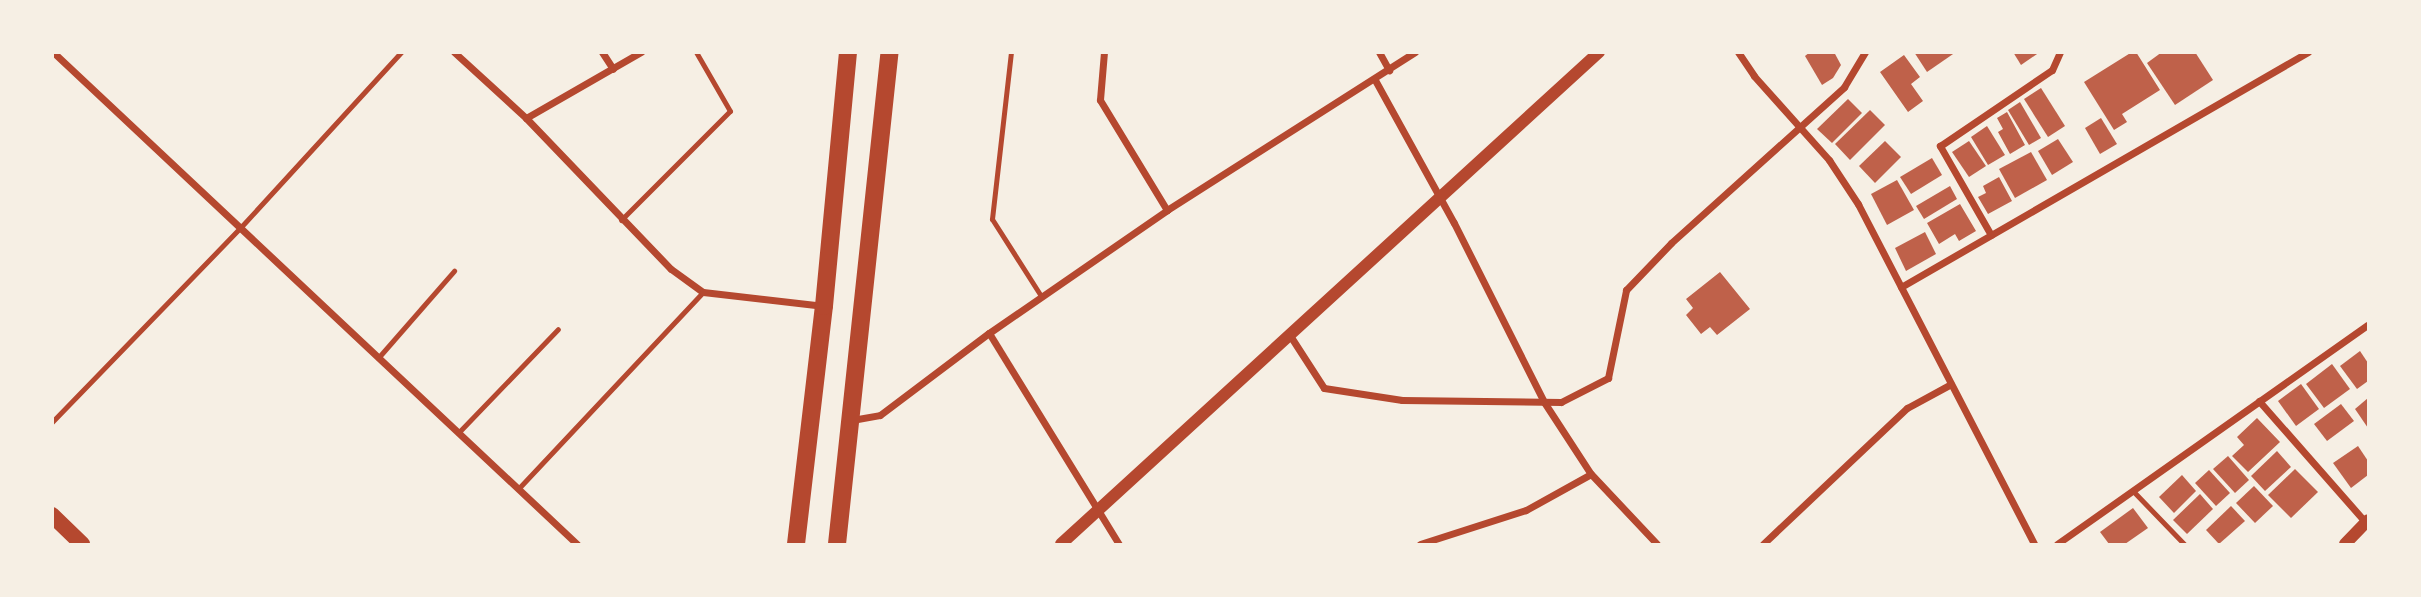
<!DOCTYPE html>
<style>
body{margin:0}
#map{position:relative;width:2421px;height:597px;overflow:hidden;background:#f6efe4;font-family:"Source Serif 4",serif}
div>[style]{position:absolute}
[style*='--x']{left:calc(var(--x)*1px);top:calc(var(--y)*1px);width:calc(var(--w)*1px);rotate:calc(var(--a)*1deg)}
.building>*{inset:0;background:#bf614a}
.service>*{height:5px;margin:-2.5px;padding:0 2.5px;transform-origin:2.5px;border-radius:2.5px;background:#b5482f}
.minor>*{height:7px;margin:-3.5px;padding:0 3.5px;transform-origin:3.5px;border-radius:3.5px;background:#b5482f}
.tertiary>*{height:12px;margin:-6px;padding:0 6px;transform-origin:6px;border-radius:6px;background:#b5482f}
.primary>*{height:16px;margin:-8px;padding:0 8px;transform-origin:8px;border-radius:8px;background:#b5482f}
.trunk>*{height:18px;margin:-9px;padding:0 9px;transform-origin:9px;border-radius:9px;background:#b5482f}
span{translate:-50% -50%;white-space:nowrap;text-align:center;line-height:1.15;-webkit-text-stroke:5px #f6efe4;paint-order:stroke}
.frame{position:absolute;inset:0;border:54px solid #f6efe4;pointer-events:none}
</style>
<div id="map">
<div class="building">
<i style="clip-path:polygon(1810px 52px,1834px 52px,1841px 65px,1833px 78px,1822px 85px,1805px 56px)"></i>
<i style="clip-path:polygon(1914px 52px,1956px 52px,1927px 72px)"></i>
<i style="clip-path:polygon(2013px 52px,2040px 52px,2021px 65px)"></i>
<i style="clip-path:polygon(2132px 52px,2136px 52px,2160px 90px,2122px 114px,2127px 122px,2114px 130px,2084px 82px)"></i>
<i style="clip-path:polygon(2162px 52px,2195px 52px,2213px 80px,2175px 105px,2147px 63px)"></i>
<i style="clip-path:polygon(1904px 55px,1920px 77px,1911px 84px,1923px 101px,1908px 112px,1880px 72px)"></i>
<i style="clip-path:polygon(2041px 88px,2065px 126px,2048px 137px,2024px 99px)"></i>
<i style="clip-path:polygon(1848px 99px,1862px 113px,1832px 143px,1817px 129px)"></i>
<i style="clip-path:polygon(2020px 102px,2041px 138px,2029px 145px,2008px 110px)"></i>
<i style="clip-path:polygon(1870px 110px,1885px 125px,1850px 160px,1835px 144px)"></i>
<i style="clip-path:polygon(2007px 112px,2025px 145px,2010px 154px,1998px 132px,2003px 129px,1997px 118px)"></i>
<i style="clip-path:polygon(2101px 118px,2117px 144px,2100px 154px,2085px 128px)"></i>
<i style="clip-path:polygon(1987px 126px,2005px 155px,1988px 165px,1971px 137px)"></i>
<i style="clip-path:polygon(2058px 139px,2073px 162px,2052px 175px,2038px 151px)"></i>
<i style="clip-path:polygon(1885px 141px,1901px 157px,1875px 183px,1859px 166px)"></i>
<i style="clip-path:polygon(1969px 141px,1986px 166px,1969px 177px,1952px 152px)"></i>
<i style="clip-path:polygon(2031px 152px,2047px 180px,2015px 198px,1999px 169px)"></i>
<i style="clip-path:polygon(1932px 158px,1942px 175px,1911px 194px,1900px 177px)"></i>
<i style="clip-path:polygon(1999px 177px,2012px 201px,1988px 214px,1978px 197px,1986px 193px,1983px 186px)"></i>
<i style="clip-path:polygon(1897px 180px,1914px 210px,1887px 225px,1871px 194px)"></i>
<i style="clip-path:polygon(1950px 186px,1957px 199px,1924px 219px,1916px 206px)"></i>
<i style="clip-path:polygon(1960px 204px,1976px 231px,1959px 241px,1955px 234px,1939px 244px,1927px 223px)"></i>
<i style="clip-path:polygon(1925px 232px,1936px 254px,1906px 271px,1895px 248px)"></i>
<i style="clip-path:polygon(1720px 272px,1750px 309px,1717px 335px,1710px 327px,1701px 334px,1686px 315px,1693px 308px,1686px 299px)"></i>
<i style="clip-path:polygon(2360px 351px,2368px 363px,2368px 381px,2357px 389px,2340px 366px)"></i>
<i style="clip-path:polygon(2332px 364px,2350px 389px,2324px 408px,2306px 384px)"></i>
<i style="clip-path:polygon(2301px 384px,2319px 409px,2296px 426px,2278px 401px)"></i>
<i style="clip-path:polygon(2368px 398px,2368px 428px,2355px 409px)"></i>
<i style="clip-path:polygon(2341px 404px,2354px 421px,2327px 441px,2314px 424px)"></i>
<i style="clip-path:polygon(2257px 418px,2280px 442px,2248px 472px,2232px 456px,2244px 445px,2237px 437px)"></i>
<i style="clip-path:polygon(2358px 446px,2368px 461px,2368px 475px,2351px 488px,2333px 463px)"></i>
<i style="clip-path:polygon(2277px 451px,2291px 467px,2265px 491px,2251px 476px)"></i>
<i style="clip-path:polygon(2228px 456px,2249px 480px,2235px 493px,2213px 469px)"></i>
<i style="clip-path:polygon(2295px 469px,2318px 492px,2291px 518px,2268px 495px)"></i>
<i style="clip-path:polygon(2209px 470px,2230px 493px,2216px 506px,2195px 483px)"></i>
<i style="clip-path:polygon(2182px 475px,2196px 491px,2174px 513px,2159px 497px)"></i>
<i style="clip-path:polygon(2254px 486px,2273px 506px,2255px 523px,2236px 503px)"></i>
<i style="clip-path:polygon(2200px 494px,2213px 509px,2187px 534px,2173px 520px)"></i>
<i style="clip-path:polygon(2231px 506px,2245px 521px,2219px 544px,2206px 530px)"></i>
<i style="clip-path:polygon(2133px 508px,2148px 528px,2125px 544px,2109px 544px,2100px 532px)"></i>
</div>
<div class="service">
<i style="--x:1011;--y:52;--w:168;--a:96.5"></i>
<i style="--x:992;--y:219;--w:91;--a:57.5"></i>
<i style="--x:621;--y:220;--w:154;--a:-45"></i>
<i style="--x:730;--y:111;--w:68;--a:-120"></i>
<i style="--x:378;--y:358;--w:116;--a:-48.9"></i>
<i style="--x:52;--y:422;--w:270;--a:-45.9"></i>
<i style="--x:240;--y:228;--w:239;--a:-47.5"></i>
<i style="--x:458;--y:433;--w:144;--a:-46.1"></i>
<i style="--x:518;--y:489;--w:270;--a:-46.8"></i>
<i style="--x:2133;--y:491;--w:74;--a:46.1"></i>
</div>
<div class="minor">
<i style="--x:53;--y:52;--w:719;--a:43.2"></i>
<i style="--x:454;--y:52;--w:98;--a:42.5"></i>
<i style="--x:526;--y:118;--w:209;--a:46.2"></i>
<i style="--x:671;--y:269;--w:39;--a:36"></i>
<i style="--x:703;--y:292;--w:122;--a:6.6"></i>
<i style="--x:602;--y:52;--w:20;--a:57"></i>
<i style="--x:1104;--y:52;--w:48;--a:94.8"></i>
<i style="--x:1100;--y:100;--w:129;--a:58.7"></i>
<i style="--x:1379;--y:52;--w:21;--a:61"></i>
<i style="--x:1738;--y:52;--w:29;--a:56"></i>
<i style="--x:1754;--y:76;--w:113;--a:48.2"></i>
<i style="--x:1829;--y:160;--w:53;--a:56.6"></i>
<i style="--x:1858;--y:204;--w:383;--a:62.6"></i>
<i style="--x:1375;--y:80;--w:163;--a:61.1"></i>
<i style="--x:1454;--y:223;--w:200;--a:63.3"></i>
<i style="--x:1544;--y:402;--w:86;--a:56.9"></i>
<i style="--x:1591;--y:474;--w:96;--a:46.7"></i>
<i style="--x:526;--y:118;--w:133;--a:-29.9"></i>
<i style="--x:1991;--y:235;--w:103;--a:-119.8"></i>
<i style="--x:1940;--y:146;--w:135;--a:-34.2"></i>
<i style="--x:2052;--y:70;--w:20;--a:-66"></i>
<i style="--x:1901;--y:287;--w:470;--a:-30"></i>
<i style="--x:989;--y:333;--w:248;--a:58.4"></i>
<i style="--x:1289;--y:334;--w:64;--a:57.1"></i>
<i style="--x:1324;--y:388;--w:79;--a:8.7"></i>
<i style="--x:1402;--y:400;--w:159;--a:0.7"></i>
<i style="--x:1561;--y:402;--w:53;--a:-27.1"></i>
<i style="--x:1608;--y:378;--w:90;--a:-78.4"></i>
<i style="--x:1626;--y:290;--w:65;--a:-46.2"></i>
<i style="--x:1671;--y:243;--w:233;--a:-42"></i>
<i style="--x:1844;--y:87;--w:41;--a:-59"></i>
<i style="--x:2259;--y:401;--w:162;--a:48.7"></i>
<i style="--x:852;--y:420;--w:28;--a:-10"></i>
<i style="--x:880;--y:415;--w:136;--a:-37"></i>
<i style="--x:989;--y:333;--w:216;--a:-34.6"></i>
<i style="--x:1167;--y:210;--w:294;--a:-32.5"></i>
<i style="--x:1420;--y:544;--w:111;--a:-17.8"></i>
<i style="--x:1526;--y:510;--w:74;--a:-29"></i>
<i style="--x:1763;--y:544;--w:198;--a:-43.4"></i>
<i style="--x:1907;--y:408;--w:50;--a:-28.6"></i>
<i style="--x:2057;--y:544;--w:380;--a:-35.2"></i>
</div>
<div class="tertiary">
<i style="--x:1061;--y:544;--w:729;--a:-42.44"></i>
<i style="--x:2345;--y:544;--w:33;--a:-46"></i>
</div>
<div class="primary">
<i style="--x:52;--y:515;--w:42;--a:44"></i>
</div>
<div class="trunk">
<i style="--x:796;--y:544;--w:240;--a:-83.3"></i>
<i style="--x:824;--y:306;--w:255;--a:-84.6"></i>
<i style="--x:837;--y:544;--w:495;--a:-83.9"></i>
</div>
<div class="frame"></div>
</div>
